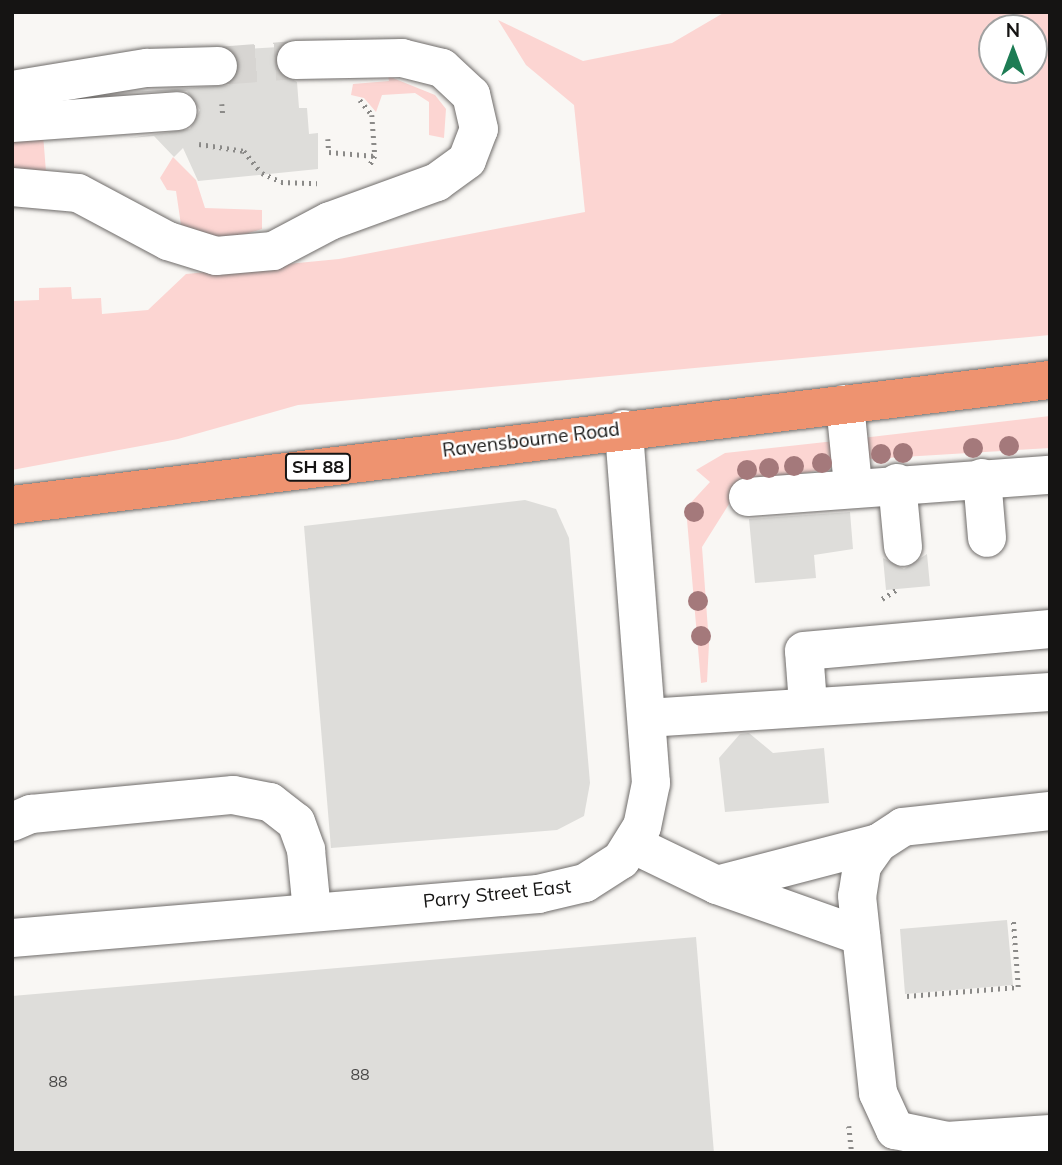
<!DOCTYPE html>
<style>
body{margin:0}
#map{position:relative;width:1062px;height:1165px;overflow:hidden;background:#f9f7f4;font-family:Mulish,sans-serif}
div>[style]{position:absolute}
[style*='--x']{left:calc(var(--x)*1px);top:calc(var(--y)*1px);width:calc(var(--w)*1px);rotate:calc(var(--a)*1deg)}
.green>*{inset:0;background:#fcd5d2}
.building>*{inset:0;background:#deddda}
.minor-tunnel>*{height:38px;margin-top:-19px;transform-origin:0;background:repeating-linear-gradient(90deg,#d7d5d2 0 38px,transparent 0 57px)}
.path>*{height:4.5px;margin-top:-2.25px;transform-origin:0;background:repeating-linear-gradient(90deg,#8b8a88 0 2px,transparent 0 7px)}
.roads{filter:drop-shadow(0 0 2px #6f6c6a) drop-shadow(0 0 2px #6f6c6a)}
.minor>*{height:38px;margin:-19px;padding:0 19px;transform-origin:19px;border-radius:19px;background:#fff}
.highway>*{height:38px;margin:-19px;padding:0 19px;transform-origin:19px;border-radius:19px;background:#ee9370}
.trees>*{width:20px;height:20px;margin:-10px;border-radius:50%;background:#a4797b}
span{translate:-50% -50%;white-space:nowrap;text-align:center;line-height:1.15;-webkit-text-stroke:5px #fff;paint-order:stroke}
.number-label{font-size:16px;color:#474645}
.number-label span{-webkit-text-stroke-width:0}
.shield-label span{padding:2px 5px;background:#fff;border:2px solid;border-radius:5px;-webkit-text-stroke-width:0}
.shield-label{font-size:18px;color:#151413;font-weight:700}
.street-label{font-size:19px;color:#151413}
.frame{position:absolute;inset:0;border:14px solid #151413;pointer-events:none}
.north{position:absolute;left:978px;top:14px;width:70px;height:70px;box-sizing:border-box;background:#fff;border:2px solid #a1a1a1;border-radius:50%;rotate:0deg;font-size:19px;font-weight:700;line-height:28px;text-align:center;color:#151413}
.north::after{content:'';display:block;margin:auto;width:24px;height:32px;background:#1d7c54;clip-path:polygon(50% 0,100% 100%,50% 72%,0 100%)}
</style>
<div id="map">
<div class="green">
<i style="clip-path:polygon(evenodd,725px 12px,1050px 12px,1050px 335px,298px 405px,178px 439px,12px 470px,12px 301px,39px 300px,39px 288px,71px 287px,72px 299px,101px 298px,102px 314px,148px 310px,186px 274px,339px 259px,585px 212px,574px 105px,526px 65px,498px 20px,583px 61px,672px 43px,725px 12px,992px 28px,1034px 28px,1034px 70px,992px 70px,992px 28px)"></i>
<i style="clip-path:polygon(388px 76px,435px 95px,446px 109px,444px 138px,429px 135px,429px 102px,415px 93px,382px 95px,376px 112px,364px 98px,351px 95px,353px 84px,389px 81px)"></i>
<i style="clip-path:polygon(43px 134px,46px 172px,12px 168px,12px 135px)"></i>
<i style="clip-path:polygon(173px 157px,196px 180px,205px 208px,262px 210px,262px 229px,219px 242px,181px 225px,176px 191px,167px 190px,160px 178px)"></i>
<i style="clip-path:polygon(1050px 416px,1050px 448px,870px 459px,864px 453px,862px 438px)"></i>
<i style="clip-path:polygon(835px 441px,831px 468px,741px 485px,702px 547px,709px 644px,707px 682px,701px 683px,686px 508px,710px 482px,696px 470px,725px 453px)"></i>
</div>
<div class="building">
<i style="clip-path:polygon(279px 47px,277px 71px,297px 82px,299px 108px,307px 108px,309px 134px,318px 133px,318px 169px,198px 181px,183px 148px,174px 157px,154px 136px,129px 138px,190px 129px,200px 110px,187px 91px,134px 92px,229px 85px,240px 66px,232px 50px)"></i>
<i style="clip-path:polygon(525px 500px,556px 509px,569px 538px,590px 783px,584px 816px,557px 830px,331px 848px,304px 526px)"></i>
<i style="clip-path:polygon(850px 512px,853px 549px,814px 555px,816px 578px,755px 583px,749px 519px)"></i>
<i style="clip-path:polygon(927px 554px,930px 586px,886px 590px,883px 558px,904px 569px)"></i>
<i style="clip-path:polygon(749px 733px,773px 753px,824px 748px,829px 803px,725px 812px,719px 758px,740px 734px)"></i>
<i style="clip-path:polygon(1007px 920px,1013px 985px,905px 994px,900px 929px)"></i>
<i style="clip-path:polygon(696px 937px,714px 1153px,12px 1153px,12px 996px)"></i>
</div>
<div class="minor-tunnel">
<i style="--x:218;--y:66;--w:78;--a:-4.4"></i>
</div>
<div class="path">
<i style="--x:360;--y:100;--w:19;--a:51"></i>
<i style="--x:372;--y:115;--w:41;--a:85.8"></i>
<i style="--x:222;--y:104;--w:11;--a:85"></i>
<i style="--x:328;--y:139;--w:13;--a:86"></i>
<i style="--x:329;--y:152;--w:46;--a:5"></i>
<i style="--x:375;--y:156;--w:10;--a:119"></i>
<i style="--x:199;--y:144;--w:46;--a:8.8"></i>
<i style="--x:244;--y:151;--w:28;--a:51"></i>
<i style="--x:262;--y:173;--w:21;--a:25"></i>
<i style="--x:281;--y:182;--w:36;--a:2"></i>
<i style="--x:882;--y:599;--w:20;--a:-33"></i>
<i style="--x:907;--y:996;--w:111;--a:-4.6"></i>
<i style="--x:1018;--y:987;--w:68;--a:-94.2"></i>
<i style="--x:849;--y:1126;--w:27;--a:84"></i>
</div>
<div class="roads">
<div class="minor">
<i style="--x:12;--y:90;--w:137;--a:-9.3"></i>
<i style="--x:147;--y:68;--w:71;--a:-1.6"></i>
<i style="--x:12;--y:123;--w:166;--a:-4.1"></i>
<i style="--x:12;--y:187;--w:66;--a:5.2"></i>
<i style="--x:78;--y:193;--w:102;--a:28.1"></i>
<i style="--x:168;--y:241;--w:50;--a:17.4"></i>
<i style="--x:216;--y:256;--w:57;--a:-5"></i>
<i style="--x:273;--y:251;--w:64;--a:-27.8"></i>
<i style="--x:330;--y:221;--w:114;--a:-20"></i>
<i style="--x:437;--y:182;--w:37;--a:-36"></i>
<i style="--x:467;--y:160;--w:33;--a:-69"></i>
<i style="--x:479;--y:129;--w:35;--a:-103"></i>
<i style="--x:471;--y:95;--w:40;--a:-137"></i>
<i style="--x:442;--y:68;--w:41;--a:-166"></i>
<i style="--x:402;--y:58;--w:106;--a:178.9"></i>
<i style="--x:845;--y:404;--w:82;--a:84.4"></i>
<i style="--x:982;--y:478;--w:60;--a:85.2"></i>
<i style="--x:897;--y:483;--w:64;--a:84.6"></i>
<i style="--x:748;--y:497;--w:303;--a:-4.2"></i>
<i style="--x:808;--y:704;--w:53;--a:-94.3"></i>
<i style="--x:804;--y:651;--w:247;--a:-5.1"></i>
<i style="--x:647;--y:718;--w:404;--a:-3.7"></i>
<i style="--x:1050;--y:811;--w:148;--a:173.8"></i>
<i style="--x:903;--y:827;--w:30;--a:147"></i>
<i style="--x:878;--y:843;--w:28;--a:125"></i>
<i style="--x:862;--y:866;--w:30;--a:99"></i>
<i style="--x:857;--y:896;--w:198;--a:83.9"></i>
<i style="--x:878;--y:1093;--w:41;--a:65.3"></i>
<i style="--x:895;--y:1130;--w:53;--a:11.9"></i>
<i style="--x:947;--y:1141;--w:103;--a:-3.9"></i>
<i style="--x:12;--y:822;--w:21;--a:-23"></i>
<i style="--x:31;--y:814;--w:203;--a:-5.4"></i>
<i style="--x:233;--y:795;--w:38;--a:11"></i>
<i style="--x:270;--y:802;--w:33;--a:38"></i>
<i style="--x:296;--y:822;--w:30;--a:70"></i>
<i style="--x:306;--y:850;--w:61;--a:84.4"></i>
<i style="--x:632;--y:844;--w:94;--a:25.8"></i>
<i style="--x:717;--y:885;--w:166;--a:-14.6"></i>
<i style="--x:717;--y:885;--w:153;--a:19.5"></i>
<i style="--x:12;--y:938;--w:528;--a:-4.78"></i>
<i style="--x:538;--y:894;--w:48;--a:-13.2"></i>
<i style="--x:585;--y:883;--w:43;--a:-32.6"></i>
<i style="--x:621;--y:860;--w:39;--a:-58"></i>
<i style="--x:642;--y:827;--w:45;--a:-78.4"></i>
<i style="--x:651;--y:783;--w:355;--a:-94.4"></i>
</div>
<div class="highway">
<i style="--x:12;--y:505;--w:1045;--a:-6.87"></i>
</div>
</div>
<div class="trees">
<i style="left:1009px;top:446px"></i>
<i style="left:973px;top:448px"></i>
<i style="left:903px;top:453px"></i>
<i style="left:881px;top:454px"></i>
<i style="left:822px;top:463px"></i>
<i style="left:794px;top:466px"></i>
<i style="left:769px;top:468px"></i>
<i style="left:747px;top:470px"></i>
<i style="left:694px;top:512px"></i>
<i style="left:698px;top:601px"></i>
<i style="left:701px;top:636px"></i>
</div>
<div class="number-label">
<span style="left:360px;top:1074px">88</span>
<span style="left:58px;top:1081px">88</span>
</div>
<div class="shield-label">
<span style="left:318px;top:467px">SH 88</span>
</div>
<div class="street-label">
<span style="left:531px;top:440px;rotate:-7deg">Ravensbourne Road</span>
<span style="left:497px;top:894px;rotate:-6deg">Parry Street East</span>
</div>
<div class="frame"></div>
<div class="north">N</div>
</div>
